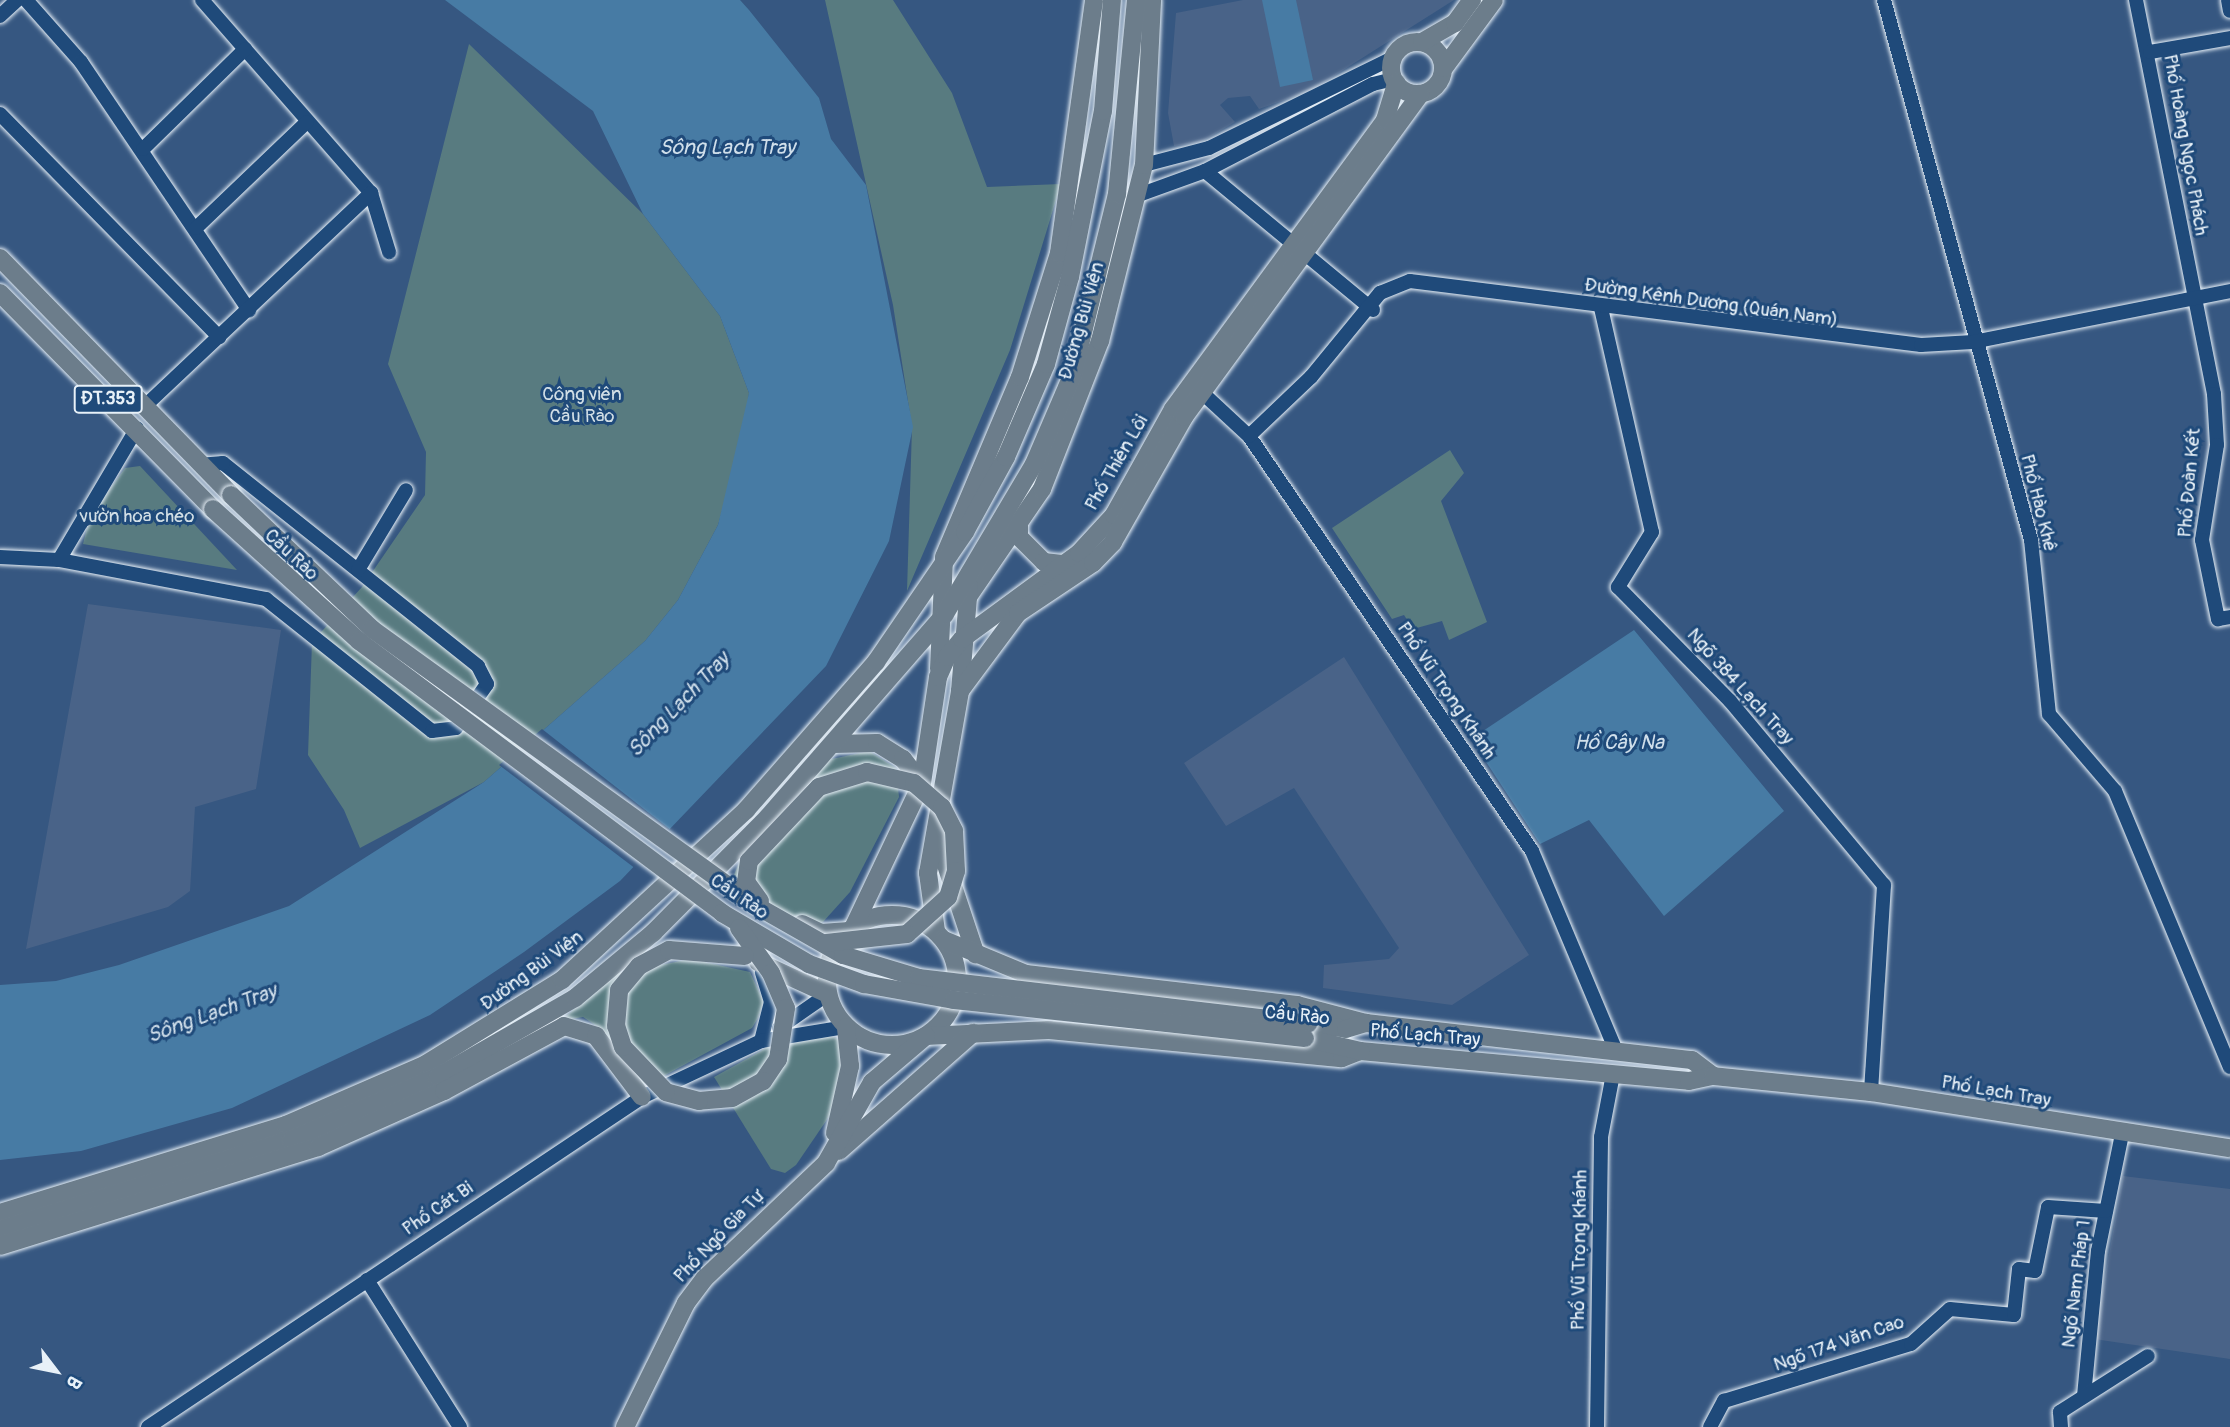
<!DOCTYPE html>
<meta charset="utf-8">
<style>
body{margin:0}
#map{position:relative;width:2230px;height:1427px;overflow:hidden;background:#365781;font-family:Pangolin,sans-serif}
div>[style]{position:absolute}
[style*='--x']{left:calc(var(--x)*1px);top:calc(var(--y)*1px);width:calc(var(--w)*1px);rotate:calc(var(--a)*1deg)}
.built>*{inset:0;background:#496388}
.green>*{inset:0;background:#587b80}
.water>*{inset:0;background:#477ba4}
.pier>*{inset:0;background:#365781}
.roads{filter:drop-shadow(0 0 2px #e8f1f8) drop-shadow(0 0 2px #e8f1f8)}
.minor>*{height:14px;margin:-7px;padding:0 7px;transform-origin:7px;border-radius:7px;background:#1f4a7a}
.major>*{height:18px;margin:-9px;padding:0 9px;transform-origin:9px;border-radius:9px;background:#6c7d8b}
.major>.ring{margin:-9px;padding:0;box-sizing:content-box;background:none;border:18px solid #6c7d8b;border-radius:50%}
.bridges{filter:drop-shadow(0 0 2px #e8f1f8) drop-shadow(0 0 2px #e8f1f8)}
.major-bridge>*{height:18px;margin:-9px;padding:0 9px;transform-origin:9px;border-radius:9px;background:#6c7d8b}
span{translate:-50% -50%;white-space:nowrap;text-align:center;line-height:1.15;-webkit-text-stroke:6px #1f4a7a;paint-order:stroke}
.shield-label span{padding:2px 5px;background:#1f4a7a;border:2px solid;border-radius:5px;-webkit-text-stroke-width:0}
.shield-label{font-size:18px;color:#e8f1f8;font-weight:700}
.street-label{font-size:19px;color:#e8f1f8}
.park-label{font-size:19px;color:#d2dfe6}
.water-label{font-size:21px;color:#d0dfeb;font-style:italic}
.north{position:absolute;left:21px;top:1336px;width:70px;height:70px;-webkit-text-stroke:5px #1f4a7a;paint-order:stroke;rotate:122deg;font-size:19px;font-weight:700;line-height:28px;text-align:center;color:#e8f1f8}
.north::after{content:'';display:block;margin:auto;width:24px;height:32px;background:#e8f1f8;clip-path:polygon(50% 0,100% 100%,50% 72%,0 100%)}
</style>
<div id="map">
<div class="built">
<i style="clip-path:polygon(1243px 0,1454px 0,1310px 91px,1259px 109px,1250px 96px,1228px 98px,1220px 105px,1235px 122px,1201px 142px,1174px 146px,1168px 113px,1176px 13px)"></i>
<i style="clip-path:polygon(88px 604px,281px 630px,256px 789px,195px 807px,190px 891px,168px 907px,26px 949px)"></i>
<i style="clip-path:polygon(1344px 657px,1529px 955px,1452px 1005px,1323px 988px,1324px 965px,1389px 959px,1399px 948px,1294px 788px,1226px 826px,1184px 763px)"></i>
<i style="clip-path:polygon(2123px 1176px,2230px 1189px,2230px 1359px,2094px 1339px)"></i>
</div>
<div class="green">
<i style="clip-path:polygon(825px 0,893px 0,952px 93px,987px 187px,1061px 184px,1010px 350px,907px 591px,912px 427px,893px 305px)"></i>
<i style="clip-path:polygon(469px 44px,643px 214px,720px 316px,749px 393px,744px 435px,718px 525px,678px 600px,645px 641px,484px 782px,360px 848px,344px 810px,308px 755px,312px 642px,362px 587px,425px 495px,426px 452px,388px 364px)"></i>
<i style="clip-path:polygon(1450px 450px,1464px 473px,1441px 501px,1487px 622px,1449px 640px,1442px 621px,1413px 629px,1404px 615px,1392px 619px,1332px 528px)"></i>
<i style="clip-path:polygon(140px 466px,237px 570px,83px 544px,90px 516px,125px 468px)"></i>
<i style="clip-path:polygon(869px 751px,896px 768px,899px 797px,850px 892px,823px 922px,803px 928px,737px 889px,734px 875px,745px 849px,827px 760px)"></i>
<i style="clip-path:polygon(691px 959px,750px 972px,764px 1002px,758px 1018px,752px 1028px,649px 1084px,642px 1083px,601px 1029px,583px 1017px,560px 1021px,618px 973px)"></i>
<i style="clip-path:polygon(831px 1036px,843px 1041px,839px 1102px,796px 1165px,785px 1173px,771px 1169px,714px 1077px,775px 1043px)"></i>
</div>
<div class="water">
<i style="clip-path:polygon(445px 0,740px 0,749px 10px,819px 98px,831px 139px,866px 185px,913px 427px,889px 541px,826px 666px,620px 881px,524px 952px,430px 1015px,232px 1108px,81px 1151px,0 1160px,0 985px,56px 981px,119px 965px,289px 906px,484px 782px,645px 641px,678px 600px,718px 525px,749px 393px,720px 316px,643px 214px,593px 111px)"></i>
<i style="clip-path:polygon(1262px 0,1296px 0,1313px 80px,1280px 87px)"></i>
<i style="clip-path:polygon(1634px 630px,1784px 811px,1664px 916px,1589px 820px,1540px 844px,1471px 739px)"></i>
</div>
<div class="pier">
<i style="clip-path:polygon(542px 729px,672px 831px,636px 869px,499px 765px)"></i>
</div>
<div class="roads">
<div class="minor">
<i style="--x:26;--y:0;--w:83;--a:48.4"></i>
<i style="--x:81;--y:62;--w:300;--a:55.9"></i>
<i style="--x:202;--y:0;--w:257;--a:48.8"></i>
<i style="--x:371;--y:193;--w:62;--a:73"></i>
<i style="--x:1884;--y:0;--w:560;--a:74.77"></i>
<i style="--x:2031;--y:540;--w:175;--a:84.1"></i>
<i style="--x:2049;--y:714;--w:101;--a:49.4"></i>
<i style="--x:2115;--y:791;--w:299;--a:67.4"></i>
<i style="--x:2136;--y:0;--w:402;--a:78.8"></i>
<i style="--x:2214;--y:394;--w:51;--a:86.6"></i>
<i style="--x:2217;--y:445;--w:96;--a:99"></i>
<i style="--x:2202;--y:540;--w:81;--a:78.6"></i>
<i style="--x:2218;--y:619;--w:12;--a:-9"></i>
<i style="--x:2228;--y:0;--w:11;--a:80"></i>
<i style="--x:0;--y:16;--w:23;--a:-43"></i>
<i style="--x:2150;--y:52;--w:81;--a:-9.9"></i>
<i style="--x:0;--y:114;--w:313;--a:45.5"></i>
<i style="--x:143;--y:149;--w:143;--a:-44.4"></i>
<i style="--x:1144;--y:165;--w:67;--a:-14.7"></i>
<i style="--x:1209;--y:148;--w:205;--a:-26.1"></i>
<i style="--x:1205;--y:171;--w:218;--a:39.6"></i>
<i style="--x:1136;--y:196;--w:73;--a:-19.9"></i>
<i style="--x:1205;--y:171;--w:189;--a:-27.4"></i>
<i style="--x:1373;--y:84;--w:21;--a:-14"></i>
<i style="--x:196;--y:228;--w:153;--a:-43.7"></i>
<i style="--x:1601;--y:308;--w:230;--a:77.2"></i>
<i style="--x:1652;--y:532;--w:65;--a:121.7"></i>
<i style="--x:1618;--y:587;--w:160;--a:45.5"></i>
<i style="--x:1730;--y:701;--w:240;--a:50.1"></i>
<i style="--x:1884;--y:885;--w:207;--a:93.6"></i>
<i style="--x:1195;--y:386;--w:74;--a:42.8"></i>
<i style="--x:1249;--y:436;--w:502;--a:55.71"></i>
<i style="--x:1532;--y:851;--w:217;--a:67.2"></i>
<i style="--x:145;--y:406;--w:311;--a:-43.3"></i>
<i style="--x:1249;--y:436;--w:86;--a:-43.6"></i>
<i style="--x:1311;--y:377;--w:109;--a:-50.6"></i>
<i style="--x:1380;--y:293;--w:32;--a:-22"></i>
<i style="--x:1410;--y:281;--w:515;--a:7.14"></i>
<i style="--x:1921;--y:345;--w:52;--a:-3.3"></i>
<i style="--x:1973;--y:342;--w:262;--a:-11.2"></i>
<i style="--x:0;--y:557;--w:59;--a:2.9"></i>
<i style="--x:59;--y:560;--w:153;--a:-59.4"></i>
<i style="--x:59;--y:560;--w:211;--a:10.7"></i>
<i style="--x:266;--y:599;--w:212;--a:38.5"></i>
<i style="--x:432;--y:731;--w:24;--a:-7"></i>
<i style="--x:456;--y:728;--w:54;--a:-54.8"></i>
<i style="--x:487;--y:684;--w:20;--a:-117"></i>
<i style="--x:478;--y:666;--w:326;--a:-141.5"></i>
<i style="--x:223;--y:463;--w:21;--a:175"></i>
<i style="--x:358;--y:570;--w:93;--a:-59"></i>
<i style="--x:779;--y:1028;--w:60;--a:-34.8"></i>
<i style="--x:761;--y:1041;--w:40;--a:-75.6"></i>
<i style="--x:771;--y:1002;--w:31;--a:-107"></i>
<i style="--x:367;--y:1280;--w:174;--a:57.7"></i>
<i style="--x:2084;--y:1396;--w:146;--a:-84.5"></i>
<i style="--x:2098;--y:1251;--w:119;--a:-78.4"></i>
<i style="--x:148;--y:1427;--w:594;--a:-33.74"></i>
<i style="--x:642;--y:1097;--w:132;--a:-25.2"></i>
<i style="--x:761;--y:1041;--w:86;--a:-9.4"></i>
<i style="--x:1597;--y:1427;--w:290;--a:-89.2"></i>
<i style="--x:1601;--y:1137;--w:64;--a:-79.2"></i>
<i style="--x:1710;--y:1427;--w:30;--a:-62"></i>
<i style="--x:1724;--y:1401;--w:195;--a:-17"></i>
<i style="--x:1911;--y:1344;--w:52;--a:-41.9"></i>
<i style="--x:1950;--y:1309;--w:64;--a:5.4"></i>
<i style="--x:2014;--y:1315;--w:46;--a:-83.8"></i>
<i style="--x:2019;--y:1269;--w:16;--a:7"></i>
<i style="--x:2035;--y:1271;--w:65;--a:-78.5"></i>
<i style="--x:2048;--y:1207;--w:58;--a:3.9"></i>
<i style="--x:2061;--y:1427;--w:15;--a:-94"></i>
<i style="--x:2060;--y:1412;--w:104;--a:-32.5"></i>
</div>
<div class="major">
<i class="ring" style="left:1391px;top:42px;width:34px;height:34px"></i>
<i style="--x:1422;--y:42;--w:38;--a:-30"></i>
<i style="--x:1455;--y:23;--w:29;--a:-54"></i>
<i style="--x:1444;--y:68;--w:84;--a:-53.7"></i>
<i style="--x:0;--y:258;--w:331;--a:45.7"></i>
<i style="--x:0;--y:293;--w:303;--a:45.4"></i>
<i style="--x:1019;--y:526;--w:11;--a:90"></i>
<i style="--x:1019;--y:537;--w:35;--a:45"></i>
<i style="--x:1044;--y:562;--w:18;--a:6"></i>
<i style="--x:968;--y:597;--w:131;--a:-55.6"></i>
<i style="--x:1042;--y:489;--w:159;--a:-68.6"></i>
<i style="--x:1100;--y:341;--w:181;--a:-76"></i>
<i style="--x:1144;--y:165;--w:165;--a:-87.2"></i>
<i style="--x:939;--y:669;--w:112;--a:-87.4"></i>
<i style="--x:944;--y:557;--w:195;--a:-67.1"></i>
<i style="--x:1020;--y:377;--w:130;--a:-72.5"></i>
<i style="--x:1059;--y:253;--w:255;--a:-82.1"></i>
<i style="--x:960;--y:691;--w:105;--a:-85.1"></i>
<i style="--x:834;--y:744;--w:43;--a:-1.3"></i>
<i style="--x:877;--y:743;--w:31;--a:32"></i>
<i style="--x:903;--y:759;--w:31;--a:52"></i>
<i style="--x:936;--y:835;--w:126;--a:71.6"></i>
<i class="ring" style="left:827px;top:915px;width:112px;height:112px"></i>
<i style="--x:802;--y:924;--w:21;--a:25"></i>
<i style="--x:821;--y:933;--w:28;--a:-4"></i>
<i style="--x:854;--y:926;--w:158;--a:-64.6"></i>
<i style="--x:922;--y:783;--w:107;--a:-81.4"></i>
<i style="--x:938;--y:677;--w:22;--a:-66"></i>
<i style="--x:947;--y:657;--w:23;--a:-50"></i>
<i style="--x:962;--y:639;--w:145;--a:-36.3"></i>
<i style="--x:1079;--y:553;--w:52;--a:-47.4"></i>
<i style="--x:1114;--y:515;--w:121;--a:-60.9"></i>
<i style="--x:1173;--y:409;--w:358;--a:-53.7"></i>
<i style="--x:1385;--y:120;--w:39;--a:-73"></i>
<i style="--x:936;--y:931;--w:59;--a:-97.9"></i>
<i style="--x:928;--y:873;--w:185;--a:-80"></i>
<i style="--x:960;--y:691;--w:97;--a:-53.4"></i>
<i style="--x:1018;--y:613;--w:90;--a:-33.7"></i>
<i style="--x:1093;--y:563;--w:29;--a:-46"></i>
<i style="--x:1113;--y:542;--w:144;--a:-60.4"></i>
<i style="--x:1184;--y:417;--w:400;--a:-53.8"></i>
<i style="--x:944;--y:940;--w:89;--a:22.5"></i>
<i style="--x:1026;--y:974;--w:273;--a:6.5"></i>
<i style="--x:1297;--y:1005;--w:71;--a:14.6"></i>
<i style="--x:1366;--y:1023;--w:328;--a:6.5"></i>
<i style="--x:1692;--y:1060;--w:26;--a:37"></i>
<i style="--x:758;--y:962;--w:77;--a:24.6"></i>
<i style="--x:1308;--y:1024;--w:38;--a:7"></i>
<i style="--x:1346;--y:1029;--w:21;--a:-17"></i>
<i style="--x:926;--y:1036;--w:123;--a:-2.8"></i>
<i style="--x:1049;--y:1030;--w:294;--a:5.5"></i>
<i style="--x:1342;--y:1058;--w:19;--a:-21"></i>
<i style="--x:1360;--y:1051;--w:330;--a:5.2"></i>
<i style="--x:1689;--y:1081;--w:25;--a:-12"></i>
<i style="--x:1713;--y:1076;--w:159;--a:5.8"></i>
<i style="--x:1871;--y:1092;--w:363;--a:8.9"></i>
<i style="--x:1305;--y:1038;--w:57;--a:13.3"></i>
<i style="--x:835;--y:1133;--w:69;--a:-77.4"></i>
<i style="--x:850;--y:1066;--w:39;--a:-96"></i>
<i style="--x:839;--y:1151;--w:179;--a:-41.4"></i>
<i style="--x:0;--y:1213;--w:299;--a:-17.1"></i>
<i style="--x:286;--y:1125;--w:153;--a:-23.5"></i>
<i style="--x:426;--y:1064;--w:160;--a:-31.7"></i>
<i style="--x:562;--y:980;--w:251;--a:-42.7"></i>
<i style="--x:746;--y:810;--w:197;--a:-48.7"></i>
<i style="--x:876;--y:662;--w:158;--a:-55.6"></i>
<i style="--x:965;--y:532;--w:85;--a:-61.3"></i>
<i style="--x:1006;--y:457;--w:101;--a:-66.7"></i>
<i style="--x:1046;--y:364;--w:90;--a:-74.6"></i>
<i style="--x:1070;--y:277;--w:169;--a:-78.8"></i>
<i style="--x:1103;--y:111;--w:111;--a:-85.4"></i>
<i style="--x:0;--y:1230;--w:305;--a:-17.2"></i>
<i style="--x:291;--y:1140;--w:159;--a:-23.3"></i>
<i style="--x:437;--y:1077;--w:159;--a:-29.8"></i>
<i style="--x:575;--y:998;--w:102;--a:-39.8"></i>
<i style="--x:653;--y:933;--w:163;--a:-45.2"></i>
<i style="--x:768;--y:817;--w:269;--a:-48.9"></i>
<i style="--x:945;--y:614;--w:174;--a:-59.3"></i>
<i style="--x:1034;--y:464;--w:99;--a:-66.8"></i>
<i style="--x:1073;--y:373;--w:184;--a:-76.2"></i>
<i style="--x:1117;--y:194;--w:195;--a:-84.4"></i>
<i style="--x:0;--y:1246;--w:333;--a:-17.3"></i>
<i style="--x:318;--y:1147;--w:138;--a:-24"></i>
<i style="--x:444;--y:1091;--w:136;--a:-28.4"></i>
<i style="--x:564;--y:1026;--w:34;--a:17"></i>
<i style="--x:596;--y:1036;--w:76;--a:53"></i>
<i style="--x:625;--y:1427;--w:138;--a:-63.8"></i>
<i style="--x:686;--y:1303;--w:31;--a:-53"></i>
<i style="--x:705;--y:1278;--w:167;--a:-43.5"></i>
<i style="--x:826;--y:1163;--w:93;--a:-60.4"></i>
<i style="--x:872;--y:1082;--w:71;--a:-40.4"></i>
</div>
</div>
<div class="bridges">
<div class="major-bridge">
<i style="--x:231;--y:495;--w:195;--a:43.5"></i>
<i style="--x:372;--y:629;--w:472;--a:35.8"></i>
<i style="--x:755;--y:905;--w:101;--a:29.6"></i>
<i style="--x:843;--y:955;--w:79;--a:16.8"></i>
<i style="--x:919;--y:978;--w:392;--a:6.7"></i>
<i style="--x:213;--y:509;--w:197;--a:42.1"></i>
<i style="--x:359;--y:641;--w:454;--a:36.8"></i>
<i style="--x:722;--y:913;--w:101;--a:30.4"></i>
<i style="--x:809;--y:964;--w:59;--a:20"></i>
<i style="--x:864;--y:984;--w:91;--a:10.1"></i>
<i style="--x:954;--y:1000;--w:353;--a:6.2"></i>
<i style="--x:760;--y:901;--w:24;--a:-126"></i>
<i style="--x:746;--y:882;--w:21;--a:-82"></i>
<i style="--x:749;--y:861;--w:102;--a:-46.6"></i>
<i style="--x:819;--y:787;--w:50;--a:-17.4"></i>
<i style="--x:867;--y:772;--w:48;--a:13.2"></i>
<i style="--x:914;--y:783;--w:37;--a:41"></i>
<i style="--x:942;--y:807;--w:27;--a:63"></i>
<i style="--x:954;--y:831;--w:40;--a:87.1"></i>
<i style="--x:956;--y:871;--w:27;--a:107"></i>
<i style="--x:948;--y:897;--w:55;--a:137.9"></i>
<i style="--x:907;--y:934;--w:81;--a:173.7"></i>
<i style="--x:739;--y:928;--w:55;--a:54.6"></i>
<i style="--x:771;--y:973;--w:38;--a:67"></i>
<i style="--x:786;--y:1008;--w:52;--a:98.9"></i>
<i style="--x:778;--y:1059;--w:27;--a:124"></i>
<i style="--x:763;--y:1081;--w:35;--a:151"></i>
<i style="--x:732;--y:1098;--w:33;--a:175"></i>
<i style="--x:699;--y:1101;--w:34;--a:-165"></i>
<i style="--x:666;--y:1092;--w:62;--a:-133.7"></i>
<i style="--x:623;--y:1047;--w:22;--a:-108"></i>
<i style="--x:616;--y:1026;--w:36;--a:-85"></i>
<i style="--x:619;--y:990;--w:31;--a:-50"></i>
<i style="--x:639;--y:966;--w:34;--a:-28"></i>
<i style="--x:669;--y:950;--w:76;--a:4.5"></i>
</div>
</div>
<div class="shield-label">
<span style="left:108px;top:399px">ĐT.353</span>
</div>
<div class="street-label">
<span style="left:2185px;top:145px;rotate:80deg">Phố Hoàng Ngọc Phách</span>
<span style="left:1711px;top:303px;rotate:8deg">Đường Kênh Dương (Quán Nam)</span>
<span style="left:1082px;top:321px;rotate:-74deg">Đường Bùi Viện</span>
<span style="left:1117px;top:463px;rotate:-60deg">Phố Thiên Lôi</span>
<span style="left:2190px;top:483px;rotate:-85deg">Phố Đoàn Kết</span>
<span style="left:2038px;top:503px;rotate:76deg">Phố Hào Khê</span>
<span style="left:291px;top:555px;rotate:43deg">Cầu Rào</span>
<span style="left:1740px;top:687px;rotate:48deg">Ngõ 384 Lạch Tray</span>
<span style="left:1446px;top:691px;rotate:56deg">Phố Vũ Trọng Khánh</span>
<span style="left:739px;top:897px;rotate:34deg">Cầu Rào</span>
<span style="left:532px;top:971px;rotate:-36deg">Đường Bùi Viện</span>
<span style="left:1297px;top:1016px;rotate:6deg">Cầu Rào</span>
<span style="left:1425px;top:1036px;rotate:5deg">Phố Lạch Tray</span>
<span style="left:1996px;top:1092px;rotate:10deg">Phố Lạch Tray</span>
<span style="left:438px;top:1209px;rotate:-34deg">Phố Cát Bi</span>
<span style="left:720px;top:1236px;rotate:-46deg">Phố Ngô Gia Tự</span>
<span style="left:1580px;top:1250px;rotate:-89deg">Phố Vũ Trọng Khánh</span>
<span style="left:2077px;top:1284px;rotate:-83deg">Ngõ Nam Pháp 1</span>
<span style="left:1839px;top:1344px;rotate:-19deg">Ngõ 174 Văn Cao</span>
</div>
<div class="park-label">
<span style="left:582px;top:406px">Công viên<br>Cầu Rào</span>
<span style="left:137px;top:517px">vườn hoa chéo</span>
</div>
<div class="water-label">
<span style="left:727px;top:148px">Sông Lạch Tray</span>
<span style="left:679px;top:705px;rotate:-46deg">Sông Lạch Tray</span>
<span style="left:1619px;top:743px">Hồ Cây Na</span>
<span style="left:212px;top:1014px;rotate:-20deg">Sông Lạch Tray</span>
</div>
<div class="north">B</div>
</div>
